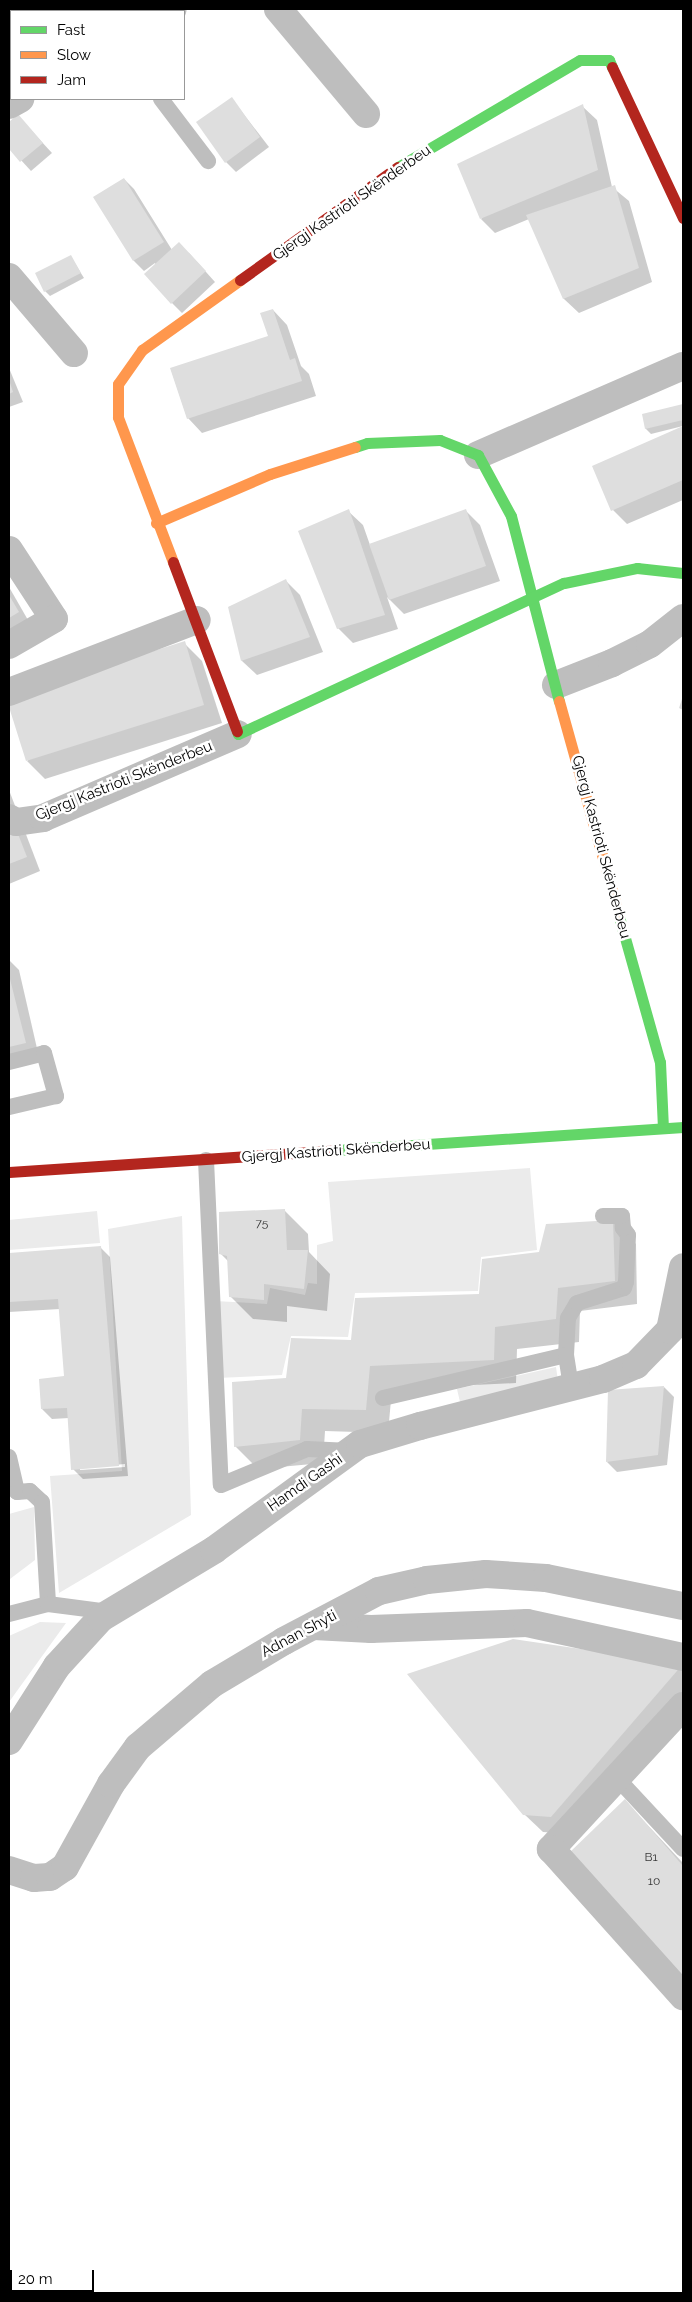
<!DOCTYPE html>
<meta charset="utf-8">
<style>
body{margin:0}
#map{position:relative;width:692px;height:2302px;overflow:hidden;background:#fff;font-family:Raleway,sans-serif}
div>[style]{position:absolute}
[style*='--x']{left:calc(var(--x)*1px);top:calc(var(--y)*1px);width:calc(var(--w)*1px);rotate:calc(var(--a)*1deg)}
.green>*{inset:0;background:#ebebeb}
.shadow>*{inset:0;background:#0003}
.building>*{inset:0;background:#dedede}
.lane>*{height:16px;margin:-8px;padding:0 8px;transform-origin:8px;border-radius:8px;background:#bebebe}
.street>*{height:28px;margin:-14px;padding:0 14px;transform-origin:14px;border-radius:14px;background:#bebebe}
.fast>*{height:11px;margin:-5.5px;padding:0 5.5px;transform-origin:5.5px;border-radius:5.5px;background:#63d668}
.slow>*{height:11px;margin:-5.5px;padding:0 5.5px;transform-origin:5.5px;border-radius:5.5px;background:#ff974d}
.jam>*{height:11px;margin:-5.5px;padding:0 5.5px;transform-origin:5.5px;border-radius:5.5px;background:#b3261e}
span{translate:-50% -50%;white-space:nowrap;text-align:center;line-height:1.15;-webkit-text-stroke:5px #fff;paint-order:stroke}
.number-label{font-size:12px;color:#383838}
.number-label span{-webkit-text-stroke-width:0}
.street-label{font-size:15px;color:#000}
.frame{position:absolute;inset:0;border:10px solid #000;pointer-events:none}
.legend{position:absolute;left:10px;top:10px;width:175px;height:90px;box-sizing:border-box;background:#fff;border:1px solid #999;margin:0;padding:6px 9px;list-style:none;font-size:15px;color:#000}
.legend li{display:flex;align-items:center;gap:10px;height:25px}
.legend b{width:25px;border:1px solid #999}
.scale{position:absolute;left:10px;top:2270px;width:84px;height:22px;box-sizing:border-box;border:2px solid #000;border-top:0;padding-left:6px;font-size:15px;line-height:18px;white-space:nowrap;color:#000;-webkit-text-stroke:4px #fff;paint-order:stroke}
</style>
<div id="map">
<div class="green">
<i style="clip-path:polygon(530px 1168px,537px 1250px,481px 1257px,478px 1291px,355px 1293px,348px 1337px,291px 1336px,282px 1375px,218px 1378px,215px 1301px,267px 1304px,270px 1288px,305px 1295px,308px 1283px,317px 1284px,317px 1245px,333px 1241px,328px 1182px)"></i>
<i style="clip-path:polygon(97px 1211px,100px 1243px,9px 1250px,9px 1220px)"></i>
<i style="clip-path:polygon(182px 1216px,191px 1515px,59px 1593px,50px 1476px,122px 1471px,108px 1229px)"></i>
<i style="clip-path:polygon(556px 1367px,558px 1381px,460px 1402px,457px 1389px)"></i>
<i style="clip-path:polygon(34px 1507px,35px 1560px,10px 1579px,9px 1514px)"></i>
<i style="clip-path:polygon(40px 1622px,66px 1623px,9px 1702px,9px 1636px)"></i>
</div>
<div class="shadow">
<i style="clip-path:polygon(63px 9px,99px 9px,96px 11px)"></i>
<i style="clip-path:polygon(9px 39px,11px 44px,9px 71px)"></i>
<i style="clip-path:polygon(232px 99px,269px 147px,236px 172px,226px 162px)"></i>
<i style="clip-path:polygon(582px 106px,597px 120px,612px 187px,629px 201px,652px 282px,579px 313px,564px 299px,529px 219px,495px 233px,481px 219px)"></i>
<i style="clip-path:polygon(18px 116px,52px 153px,31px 171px,9px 147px,9px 123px)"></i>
<i style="clip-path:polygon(124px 179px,134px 189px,172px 250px,189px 253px,215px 282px,182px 313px,172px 303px,155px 263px,144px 271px,134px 261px,95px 198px)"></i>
<i style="clip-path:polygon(71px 257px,84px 278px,50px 296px,45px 291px)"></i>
<i style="clip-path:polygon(273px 310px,287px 325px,301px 366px,309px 374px,316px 396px,202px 433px,188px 418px,269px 337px)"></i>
<i style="clip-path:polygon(9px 368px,23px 402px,9px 407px)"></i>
<i style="clip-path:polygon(683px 405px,683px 426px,651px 434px,646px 429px,643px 415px)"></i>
<i style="clip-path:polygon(683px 428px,683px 500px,627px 524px,613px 510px,594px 466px)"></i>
<i style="clip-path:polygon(348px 511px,363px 525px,370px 545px,466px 511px,480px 525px,500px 581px,404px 614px,387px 597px,398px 629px,353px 643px,338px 628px)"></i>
<i style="clip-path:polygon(286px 581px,300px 595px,323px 652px,257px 675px,242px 661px,229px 607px)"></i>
<i style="clip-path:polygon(9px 587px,32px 627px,9px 641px)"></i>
<i style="clip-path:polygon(184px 643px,202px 661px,222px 723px,45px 779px,27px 761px)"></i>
<i style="clip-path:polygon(9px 790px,40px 871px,9px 884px)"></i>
<i style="clip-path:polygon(9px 960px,19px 970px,39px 1057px,9px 1064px)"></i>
<i style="clip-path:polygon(285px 1211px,308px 1234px,309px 1252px,330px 1274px,327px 1311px,287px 1306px,287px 1322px,253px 1319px,230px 1296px,228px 1261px,221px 1254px)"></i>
<i style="clip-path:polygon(613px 1221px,636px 1244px,637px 1304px,580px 1311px,579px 1342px,517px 1349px,516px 1383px,392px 1389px,388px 1433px,325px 1431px,323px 1463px,258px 1469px,235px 1446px,287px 1380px,352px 1342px,481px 1295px,540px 1253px)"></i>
<i style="clip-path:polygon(evenodd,100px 1247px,110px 1257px,128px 1476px,83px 1479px,73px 1469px,69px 1418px,52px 1419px,42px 1409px,66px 1377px,60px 1309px,9px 1312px,9px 1254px,100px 1247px,125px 1464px,125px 1467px,80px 1470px,80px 1468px,125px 1464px)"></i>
<i style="clip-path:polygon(664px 1387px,674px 1397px,667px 1465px,617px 1472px,607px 1462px)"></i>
<i style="clip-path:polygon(513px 1640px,683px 1665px,683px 1705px,569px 1834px,543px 1832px,524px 1814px)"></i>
<i style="clip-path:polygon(625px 1801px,683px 1863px,683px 1976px,571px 1853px)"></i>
</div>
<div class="building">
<i style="clip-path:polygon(232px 97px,260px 137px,225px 163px,196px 122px)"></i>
<i style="clip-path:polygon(583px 104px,598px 170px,480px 219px,457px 164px)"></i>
<i style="clip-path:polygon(18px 114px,43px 143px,20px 162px,9px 149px,9px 122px)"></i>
<i style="clip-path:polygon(124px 178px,164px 242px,133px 261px,93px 197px)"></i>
<i style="clip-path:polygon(615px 185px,639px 268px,563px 299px,526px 215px)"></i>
<i style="clip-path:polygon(179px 242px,206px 271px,171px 304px,144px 274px)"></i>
<i style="clip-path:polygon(71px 255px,81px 273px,44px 292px,35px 273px)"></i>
<i style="clip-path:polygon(273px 309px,290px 360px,295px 358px,302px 381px,187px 419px,170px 368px,268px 336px,260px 313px)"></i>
<i style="clip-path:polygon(9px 380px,13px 392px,9px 394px)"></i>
<i style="clip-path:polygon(683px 404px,683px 420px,645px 429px,642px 414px)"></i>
<i style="clip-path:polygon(683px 426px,683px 480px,611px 511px,592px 466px)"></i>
<i style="clip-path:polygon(349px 509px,385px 615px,337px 629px,298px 531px)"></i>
<i style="clip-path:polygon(466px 509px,486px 566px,389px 600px,369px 544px)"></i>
<i style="clip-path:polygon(286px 579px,310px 637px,241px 661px,228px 607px)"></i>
<i style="clip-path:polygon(9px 595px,19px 612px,9px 618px)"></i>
<i style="clip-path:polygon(185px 641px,204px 705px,26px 761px,9px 707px,9px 697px)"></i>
<i style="clip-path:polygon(683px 696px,683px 710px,679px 708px)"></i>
<i style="clip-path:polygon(9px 811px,27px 857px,9px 864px)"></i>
<i style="clip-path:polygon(9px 975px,26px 1043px,9px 1047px)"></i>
<i style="clip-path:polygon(285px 1209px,287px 1250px,308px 1250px,304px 1289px,264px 1284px,264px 1300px,229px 1297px,227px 1256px,219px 1254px,219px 1212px)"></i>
<i style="clip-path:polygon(613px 1220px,615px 1281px,558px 1288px,556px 1319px,495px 1327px,494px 1360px,370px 1366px,366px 1410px,302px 1409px,300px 1440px,234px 1447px,232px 1382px,286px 1378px,291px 1338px,351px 1340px,355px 1298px,479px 1294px,482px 1259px,539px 1252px,546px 1224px)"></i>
<i style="clip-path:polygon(101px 1246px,119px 1466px,71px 1470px,67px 1408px,41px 1409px,39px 1379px,64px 1376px,58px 1299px,9px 1302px,9px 1253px)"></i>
<i style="clip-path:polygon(664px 1386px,658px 1455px,606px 1462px,608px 1390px)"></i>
<i style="clip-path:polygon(513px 1639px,683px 1664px,551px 1817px,523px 1815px,407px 1674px)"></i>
<i style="clip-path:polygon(625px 1799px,683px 1866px,683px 1978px,569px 1853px)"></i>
</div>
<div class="lane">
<i style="--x:161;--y:99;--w:78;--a:52.8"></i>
<i style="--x:9;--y:1062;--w:36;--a:-14"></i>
<i style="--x:44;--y:1053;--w:45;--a:74.4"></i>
<i style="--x:56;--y:1096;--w:48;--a:166.8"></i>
<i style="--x:206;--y:1160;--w:325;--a:87.4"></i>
<i style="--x:221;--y:1485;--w:93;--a:-22.7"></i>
<i style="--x:307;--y:1449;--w:44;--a:2.6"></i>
<i style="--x:566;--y:1355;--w:37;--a:-87"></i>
<i style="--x:568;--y:1318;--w:17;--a:-59"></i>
<i style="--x:577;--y:1303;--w:49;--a:-17.7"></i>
<i style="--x:624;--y:1288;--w:6;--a:-72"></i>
<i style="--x:626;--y:1282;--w:47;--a:-87.6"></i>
<i style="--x:628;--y:1235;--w:9;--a:-126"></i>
<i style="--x:623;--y:1228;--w:12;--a:-95"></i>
<i style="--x:622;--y:1216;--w:19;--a:180"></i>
<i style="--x:383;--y:1398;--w:188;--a:-13.2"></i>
<i style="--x:566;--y:1355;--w:33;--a:81"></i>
<i style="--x:9;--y:1457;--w:36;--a:77"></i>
<i style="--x:17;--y:1492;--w:13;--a:-4"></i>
<i style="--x:30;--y:1491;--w:16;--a:43"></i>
<i style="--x:42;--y:1502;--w:102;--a:86.6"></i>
<i style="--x:9;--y:1614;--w:40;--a:-14.4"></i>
<i style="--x:48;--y:1604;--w:63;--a:7.4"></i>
<i style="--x:617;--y:1778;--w:97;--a:47.1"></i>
</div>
<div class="street">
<i style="--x:278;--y:9;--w:137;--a:50"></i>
<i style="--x:169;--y:11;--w:4;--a:-27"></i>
<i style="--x:9;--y:105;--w:13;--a:-29"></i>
<i style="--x:9;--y:277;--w:100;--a:49.5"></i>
<i style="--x:478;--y:455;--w:223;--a:-23.5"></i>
<i style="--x:9;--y:550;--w:82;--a:56.9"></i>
<i style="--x:54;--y:619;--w:52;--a:150"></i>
<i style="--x:556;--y:685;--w:60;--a:-21.4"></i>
<i style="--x:612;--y:663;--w:42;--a:-26.6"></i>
<i style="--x:650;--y:644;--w:42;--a:-38.2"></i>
<i style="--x:9;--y:692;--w:201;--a:-21"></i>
<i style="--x:9;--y:818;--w:8;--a:30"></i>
<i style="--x:16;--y:822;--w:27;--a:-8"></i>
<i style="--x:43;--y:818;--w:212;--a:-23.3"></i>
<i style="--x:314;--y:1626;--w:57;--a:3"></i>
<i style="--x:371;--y:1629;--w:156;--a:-2.2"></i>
<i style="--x:527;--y:1623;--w:160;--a:12.3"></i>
<i style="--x:683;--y:1706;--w:195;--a:132.7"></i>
<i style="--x:551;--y:1849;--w:198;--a:48.1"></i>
<i style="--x:9;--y:1741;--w:89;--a:-57.4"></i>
<i style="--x:57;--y:1666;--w:65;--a:-47.5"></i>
<i style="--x:101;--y:1618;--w:132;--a:-31"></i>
<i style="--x:214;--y:1550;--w:180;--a:-36"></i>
<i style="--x:360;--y:1444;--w:63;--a:-16.7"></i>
<i style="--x:420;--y:1426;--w:189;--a:-14.4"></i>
<i style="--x:603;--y:1379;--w:36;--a:-23"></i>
<i style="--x:636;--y:1365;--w:49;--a:-45.8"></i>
<i style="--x:670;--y:1330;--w:64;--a:-78.3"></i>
<i style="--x:9;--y:1870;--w:26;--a:18"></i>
<i style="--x:34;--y:1878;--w:16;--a:-4"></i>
<i style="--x:50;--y:1877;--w:18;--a:-34"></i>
<i style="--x:65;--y:1867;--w:95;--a:-61"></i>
<i style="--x:111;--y:1784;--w:46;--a:-53.9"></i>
<i style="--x:138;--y:1747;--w:97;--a:-40.4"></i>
<i style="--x:212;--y:1684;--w:84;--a:-30.8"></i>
<i style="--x:284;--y:1641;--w:107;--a:-27.8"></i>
<i style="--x:379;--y:1591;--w:49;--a:-12.9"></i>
<i style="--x:427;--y:1580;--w:59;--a:-5.8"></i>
<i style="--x:486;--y:1574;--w:60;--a:3.8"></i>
<i style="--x:546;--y:1578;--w:140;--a:11.6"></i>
</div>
<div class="fast">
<i style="--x:398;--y:167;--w:211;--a:-30.5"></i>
<i style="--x:580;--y:60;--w:29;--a:0"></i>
<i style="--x:609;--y:60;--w:8;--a:67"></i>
<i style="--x:355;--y:447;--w:13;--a:-18"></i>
<i style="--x:367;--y:443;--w:73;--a:-2.4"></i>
<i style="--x:440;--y:440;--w:41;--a:21.5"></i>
<i style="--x:478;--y:455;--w:69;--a:61.6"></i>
<i style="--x:511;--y:516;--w:191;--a:75.5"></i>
<i style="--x:237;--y:731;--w:3;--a:72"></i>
<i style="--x:238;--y:734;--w:359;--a:-24.9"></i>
<i style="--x:564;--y:583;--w:75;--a:-11.6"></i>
<i style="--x:637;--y:568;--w:46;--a:6.2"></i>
<i style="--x:618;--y:913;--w:155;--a:74.3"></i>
<i style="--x:660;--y:1062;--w:66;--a:87.4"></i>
<i style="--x:337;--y:1150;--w:347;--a:-3.8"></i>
</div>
<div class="slow">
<i style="--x:156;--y:523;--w:124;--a:-23.3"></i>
<i style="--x:270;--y:474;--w:89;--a:-17.6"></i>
<i style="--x:173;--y:562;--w:155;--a:-110.8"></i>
<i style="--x:118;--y:417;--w:33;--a:-90"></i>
<i style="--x:118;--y:384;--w:42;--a:-54.8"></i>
<i style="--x:142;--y:350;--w:120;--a:-35.5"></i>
<i style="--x:559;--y:701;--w:220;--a:74.4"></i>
</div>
<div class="jam">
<i style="--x:612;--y:67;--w:167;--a:64.8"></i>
<i style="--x:240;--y:280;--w:194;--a:-35.6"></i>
<i style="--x:173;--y:562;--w:181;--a:69.3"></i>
<i style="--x:9;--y:1172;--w:329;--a:-3.8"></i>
</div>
<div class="number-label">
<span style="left:262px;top:1224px">75</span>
<span style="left:651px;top:1858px">B1</span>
<span style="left:654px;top:1882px">10</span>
</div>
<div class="street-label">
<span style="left:352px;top:203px;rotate:-35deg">Gjergj Kastrioti Skënderbeu</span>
<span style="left:124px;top:781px;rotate:-22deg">Gjergj Kastrioti Skënderbeu</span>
<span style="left:601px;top:847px;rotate:75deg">Gjergj Kastrioti Skënderbeu</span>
<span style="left:336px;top:1151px;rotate:-4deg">Gjergj Kastrioti Skënderbeu</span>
<span style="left:305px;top:1483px;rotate:-35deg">Hamdi Gashi</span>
<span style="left:299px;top:1634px;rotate:-28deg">Adnan Shyti</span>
</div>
<div class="frame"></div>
<ul class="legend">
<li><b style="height:6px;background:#63d668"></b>Fast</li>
<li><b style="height:6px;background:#ff974d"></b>Slow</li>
<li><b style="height:6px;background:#b3261e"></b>Jam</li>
</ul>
<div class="scale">20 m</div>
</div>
